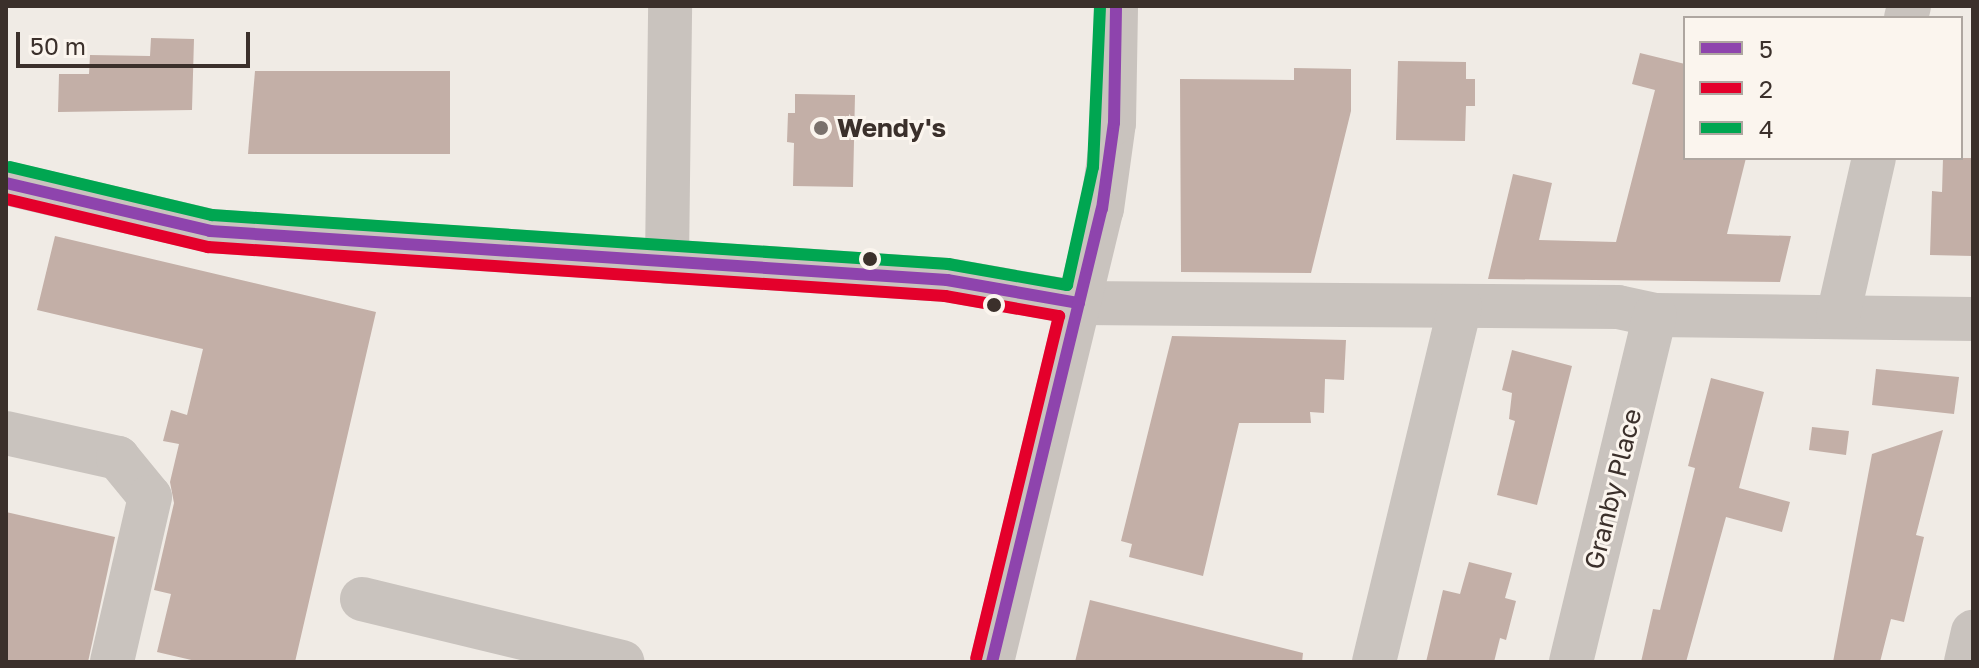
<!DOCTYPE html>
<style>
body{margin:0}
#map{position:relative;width:1979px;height:668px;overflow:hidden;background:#f0ebe5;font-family:"Golos Text",sans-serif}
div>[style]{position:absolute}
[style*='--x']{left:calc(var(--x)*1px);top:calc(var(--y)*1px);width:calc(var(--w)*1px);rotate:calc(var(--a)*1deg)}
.building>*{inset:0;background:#c3afa7}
.minor>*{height:44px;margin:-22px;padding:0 22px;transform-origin:22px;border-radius:22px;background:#c9c3be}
.bus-1>*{height:12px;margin:-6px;padding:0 6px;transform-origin:6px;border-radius:6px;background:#8e44ad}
.bus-2>*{height:12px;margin:-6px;padding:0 6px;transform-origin:6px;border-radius:6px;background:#e4002b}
.bus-3>*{height:12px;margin:-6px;padding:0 6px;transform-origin:6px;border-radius:6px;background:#00a651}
.dots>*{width:22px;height:22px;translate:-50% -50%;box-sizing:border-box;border:4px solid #fbf5ee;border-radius:50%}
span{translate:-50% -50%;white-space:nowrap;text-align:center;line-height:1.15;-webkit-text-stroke:6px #fbf5ee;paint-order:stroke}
.poi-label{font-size:26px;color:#3b302b;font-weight:700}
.left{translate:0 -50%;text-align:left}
.street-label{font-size:26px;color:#3b302b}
.frame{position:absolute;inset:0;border:8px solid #3b302b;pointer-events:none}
.legend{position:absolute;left:1683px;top:16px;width:280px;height:144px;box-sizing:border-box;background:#fbf5ee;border:2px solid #aea6a0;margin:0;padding:10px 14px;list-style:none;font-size:24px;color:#3b302b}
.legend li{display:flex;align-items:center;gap:16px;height:40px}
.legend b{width:40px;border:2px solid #aea6a0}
.scale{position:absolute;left:16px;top:32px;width:234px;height:36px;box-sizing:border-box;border:4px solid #3b302b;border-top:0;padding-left:10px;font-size:24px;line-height:28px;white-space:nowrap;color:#3b302b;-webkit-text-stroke:6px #fbf5ee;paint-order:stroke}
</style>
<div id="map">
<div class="building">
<i style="clip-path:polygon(151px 38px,194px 39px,192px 110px,58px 112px,59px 74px,89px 74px,90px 55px,150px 56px)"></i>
<i style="clip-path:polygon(1640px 53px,1685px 64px,1685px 158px,1746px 158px,1727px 234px,1791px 236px,1780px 282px,1488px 279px,1513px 174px,1552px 183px,1539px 240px,1616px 242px,1655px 90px,1632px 84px)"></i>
<i style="clip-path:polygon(1398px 61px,1466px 62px,1466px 79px,1475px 79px,1475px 106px,1466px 106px,1465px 141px,1396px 140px)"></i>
<i style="clip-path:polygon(1294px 68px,1351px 69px,1351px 111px,1311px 273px,1181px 272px,1180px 79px,1294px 80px)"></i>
<i style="clip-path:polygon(255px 71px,450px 71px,450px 154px,248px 154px)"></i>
<i style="clip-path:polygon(795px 94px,855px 95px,853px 187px,793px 186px,794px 143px,787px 142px,788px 113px,795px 113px)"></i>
<i style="clip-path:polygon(1943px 158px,1973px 158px,1973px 256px,1930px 255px,1932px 191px,1942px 192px)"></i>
<i style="clip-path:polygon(55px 236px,376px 312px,295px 662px,200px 662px,157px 652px,171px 594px,154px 590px,174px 503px,170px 482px,179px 444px,163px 441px,171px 410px,187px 415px,203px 349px,37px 310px)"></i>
<i style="clip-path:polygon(1172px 336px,1346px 340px,1344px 380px,1325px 379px,1324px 413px,1310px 412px,1311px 423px,1239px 423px,1203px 576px,1129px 557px,1132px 544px,1121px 541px)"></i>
<i style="clip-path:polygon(1512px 350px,1572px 366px,1537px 505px,1497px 495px,1515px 421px,1509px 419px,1512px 393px,1502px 390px)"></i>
<i style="clip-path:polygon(1876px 369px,1959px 377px,1954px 414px,1872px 405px)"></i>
<i style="clip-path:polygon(1711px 378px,1764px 392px,1739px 488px,1790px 502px,1782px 532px,1726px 517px,1686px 662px,1641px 662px,1653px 609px,1660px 610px,1695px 468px,1688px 466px)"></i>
<i style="clip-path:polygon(1812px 427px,1849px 431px,1846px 455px,1809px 450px)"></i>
<i style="clip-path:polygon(1943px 430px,1916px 535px,1924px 537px,1904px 622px,1891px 619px,1880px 662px,1833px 662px,1872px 454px)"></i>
<i style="clip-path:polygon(6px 512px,115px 537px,88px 662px,6px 662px)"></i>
<i style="clip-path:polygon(1469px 562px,1512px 573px,1505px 598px,1516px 601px,1506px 640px,1500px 638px,1494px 662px,1426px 662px,1443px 590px,1460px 594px)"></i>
<i style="clip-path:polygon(1090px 600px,1303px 653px,1302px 662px,1075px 662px)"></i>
</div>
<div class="minor">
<i style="--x:1906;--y:18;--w:12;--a:-76"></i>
<i style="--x:6;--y:183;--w:210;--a:13.2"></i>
<i style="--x:210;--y:231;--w:739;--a:3.8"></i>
<i style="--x:947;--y:280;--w:134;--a:9.9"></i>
<i style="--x:1079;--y:303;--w:539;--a:0.43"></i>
<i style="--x:1618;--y:307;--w:38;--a:12"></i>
<i style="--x:1655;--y:315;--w:318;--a:0.7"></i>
<i style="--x:667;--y:262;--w:256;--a:-89.3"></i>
<i style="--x:1838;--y:316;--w:162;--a:-77.2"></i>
<i style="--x:6;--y:433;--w:115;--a:12.6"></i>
<i style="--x:118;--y:458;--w:50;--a:50.6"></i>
<i style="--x:150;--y:497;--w:169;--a:103"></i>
<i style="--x:362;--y:599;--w:268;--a:13.6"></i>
<i style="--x:992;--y:662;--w:466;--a:-76.4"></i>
<i style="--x:1102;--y:209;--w:87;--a:-82.1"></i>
<i style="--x:1114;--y:123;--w:117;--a:-89"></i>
<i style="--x:1374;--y:662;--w:366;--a:-76.4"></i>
<i style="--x:1571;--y:662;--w:357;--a:-76.4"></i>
<i style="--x:1966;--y:662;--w:31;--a:-77"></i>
</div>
<div class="bus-1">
<i style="--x:6;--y:183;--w:210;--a:13.2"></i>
<i style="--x:210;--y:231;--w:739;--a:3.8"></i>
<i style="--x:947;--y:280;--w:134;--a:9.9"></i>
<i style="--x:992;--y:662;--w:466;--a:-76.4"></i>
<i style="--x:1102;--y:209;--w:87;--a:-82.1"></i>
<i style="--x:1114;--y:123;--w:117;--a:-89"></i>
</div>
<div class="bus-2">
<i style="--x:6;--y:199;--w:208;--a:13.4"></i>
<i style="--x:208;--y:247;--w:739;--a:3.8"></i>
<i style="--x:945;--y:296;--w:116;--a:10"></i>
<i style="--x:1059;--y:316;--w:352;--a:103.6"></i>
</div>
<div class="bus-3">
<i style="--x:10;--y:167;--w:208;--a:13.4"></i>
<i style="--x:212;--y:215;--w:738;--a:3.81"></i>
<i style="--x:948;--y:264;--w:121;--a:10"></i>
<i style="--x:1067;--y:285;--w:121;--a:-77.6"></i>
<i style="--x:1093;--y:167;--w:161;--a:-87.5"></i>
</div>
<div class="dots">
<i style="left:821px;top:128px;background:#7a716c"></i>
<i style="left:870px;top:259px;background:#3b302b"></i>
<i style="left:994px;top:305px;background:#3b302b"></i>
</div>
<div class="poi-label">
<span class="left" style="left:837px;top:128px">Wendy's</span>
</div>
<div class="street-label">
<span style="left:1613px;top:489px;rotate:-76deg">Granby Place</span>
</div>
<div class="frame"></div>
<ul class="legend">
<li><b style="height:10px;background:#8e44ad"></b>5</li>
<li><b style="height:10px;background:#e4002b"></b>2</li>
<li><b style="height:10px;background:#00a651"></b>4</li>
</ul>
<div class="scale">50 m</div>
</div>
